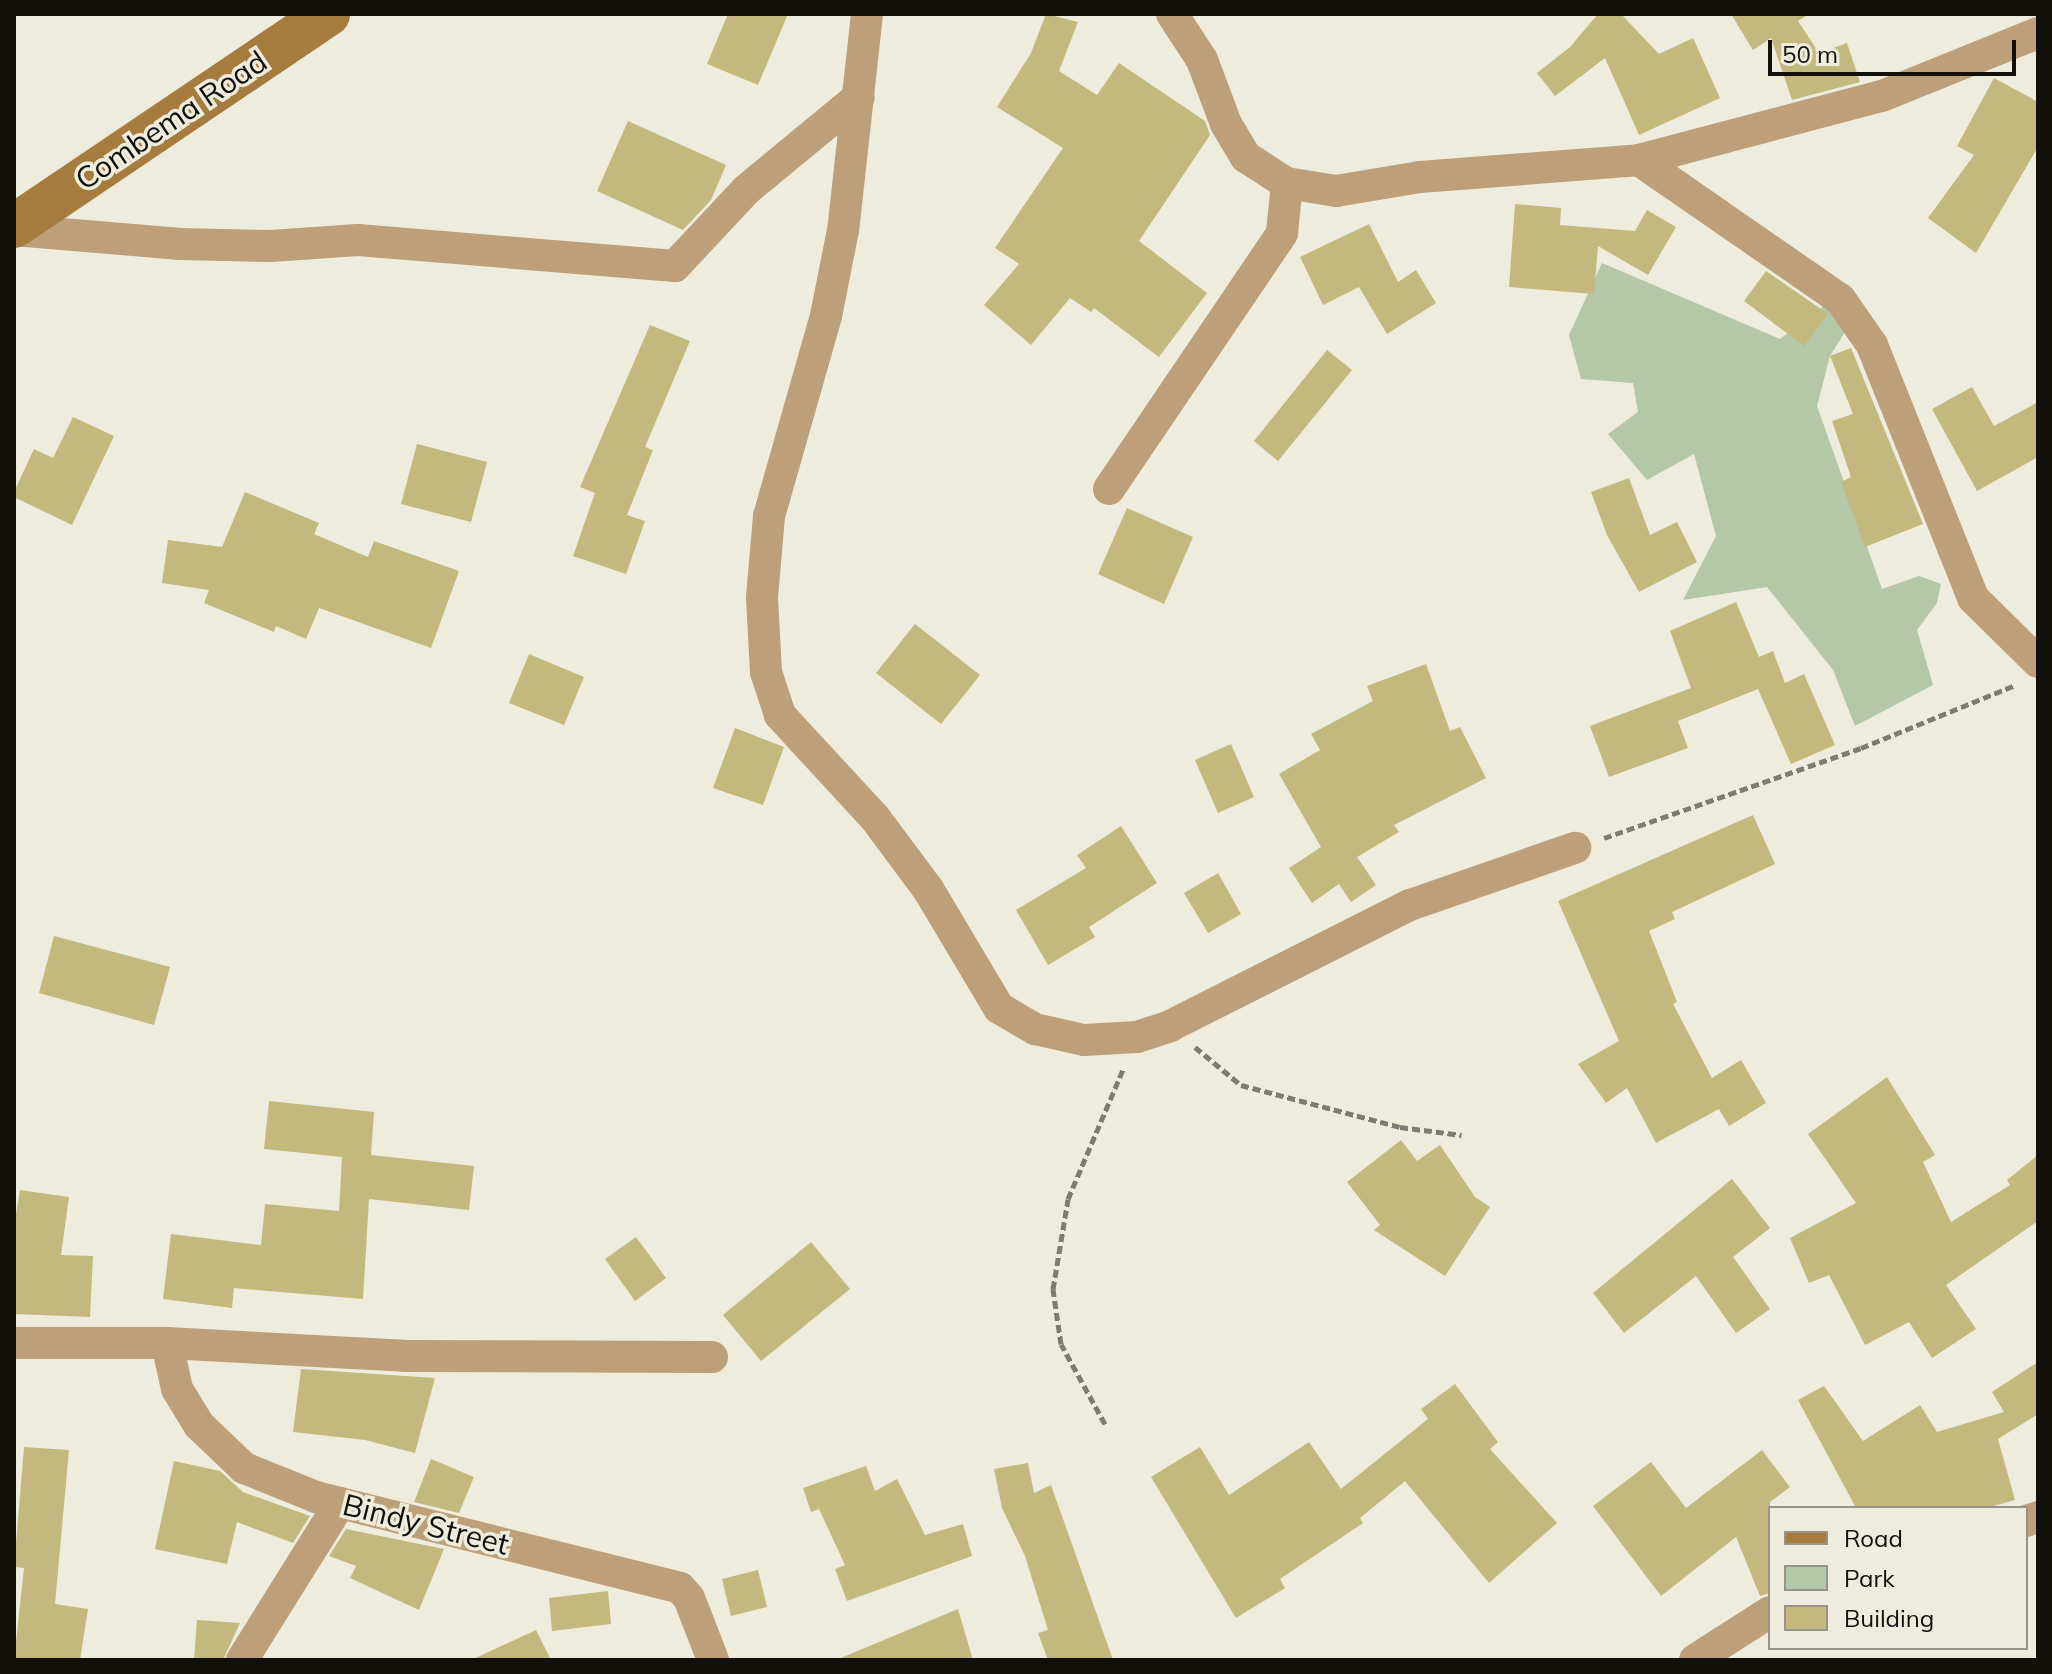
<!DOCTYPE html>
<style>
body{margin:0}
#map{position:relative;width:2052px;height:1674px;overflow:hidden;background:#eeecdc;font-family:Mulish,sans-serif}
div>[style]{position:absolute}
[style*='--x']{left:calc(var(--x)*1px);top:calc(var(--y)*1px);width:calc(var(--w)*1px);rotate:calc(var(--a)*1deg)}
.green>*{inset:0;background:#b4c7a7}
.building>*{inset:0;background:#c3b97e}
.path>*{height:5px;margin-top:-2.5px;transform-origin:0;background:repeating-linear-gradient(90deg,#7e7c72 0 8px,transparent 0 12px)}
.street>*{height:32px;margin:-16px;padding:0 16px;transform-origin:16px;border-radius:16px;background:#bda07a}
.secondary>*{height:44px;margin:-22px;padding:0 22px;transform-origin:22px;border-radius:22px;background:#a57b3e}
span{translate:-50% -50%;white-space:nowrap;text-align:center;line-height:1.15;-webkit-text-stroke:7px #eeecdc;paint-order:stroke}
.street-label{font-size:30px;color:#11100b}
.frame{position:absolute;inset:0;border:16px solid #11100b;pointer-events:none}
.legend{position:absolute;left:1768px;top:1506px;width:260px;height:144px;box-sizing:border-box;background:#eeecdc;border:2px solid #969488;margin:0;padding:10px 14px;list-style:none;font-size:24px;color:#11100b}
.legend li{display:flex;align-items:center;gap:16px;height:40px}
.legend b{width:40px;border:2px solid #969488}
.scale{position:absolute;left:1768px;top:40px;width:248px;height:36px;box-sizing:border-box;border:4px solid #11100b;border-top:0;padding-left:10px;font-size:24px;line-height:28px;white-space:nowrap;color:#11100b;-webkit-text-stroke:6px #eeecdc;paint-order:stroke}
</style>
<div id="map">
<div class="green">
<i style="clip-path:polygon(1602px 263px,1780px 339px,1829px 302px,1848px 327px,1830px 356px,1817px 406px,1882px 589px,1919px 576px,1941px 584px,1937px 603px,1917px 630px,1933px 685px,1855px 726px,1833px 670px,1767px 587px,1683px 600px,1716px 536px,1694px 454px,1647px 480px,1608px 434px,1638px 412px,1633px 383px,1581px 379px,1569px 335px)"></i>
</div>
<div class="building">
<i style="clip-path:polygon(728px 14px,788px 14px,758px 85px,707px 64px)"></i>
<i style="clip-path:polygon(1046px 14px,1078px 22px,1059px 71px,1097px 95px,1119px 63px,1205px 121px,1210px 135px,1139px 241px,1207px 293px,1159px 357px,1094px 308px,1091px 312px,1070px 298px,1031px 345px,984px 305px,1019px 264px,995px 248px,1063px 148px,997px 107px,1031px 53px)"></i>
<i style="clip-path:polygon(1598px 14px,1621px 14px,1659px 54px,1693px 38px,1720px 98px,1639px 135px,1605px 58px,1555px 96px,1537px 73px,1570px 47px)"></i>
<i style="clip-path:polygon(1731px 14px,1809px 14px,1798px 21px,1819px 53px,1847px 43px,1860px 82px,1792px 100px,1771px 38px,1753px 50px)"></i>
<i style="clip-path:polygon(1994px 78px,2038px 102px,2038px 147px,1976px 253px,1928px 218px,1974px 155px,1957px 146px)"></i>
<i style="clip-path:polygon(628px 121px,726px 165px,711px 200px,683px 230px,597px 191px)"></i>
<i style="clip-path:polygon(1515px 204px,1561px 208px,1560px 225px,1635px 231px,1647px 210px,1676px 227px,1648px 275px,1598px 246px,1594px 294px,1509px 287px)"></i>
<i style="clip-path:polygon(1369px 224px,1398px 282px,1416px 270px,1436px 303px,1387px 334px,1359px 287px,1323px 305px,1300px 257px)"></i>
<i style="clip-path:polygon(1766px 271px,1828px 314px,1804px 346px,1744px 301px)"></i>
<i style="clip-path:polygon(650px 325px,690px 341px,645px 447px,653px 450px,627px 515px,645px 521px,626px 574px,573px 556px,595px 493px,580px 487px)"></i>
<i style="clip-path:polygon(1851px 348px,1923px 524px,1865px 547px,1841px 482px,1851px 477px,1832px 421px,1853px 414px,1830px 356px)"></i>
<i style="clip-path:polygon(1327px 350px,1352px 370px,1278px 461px,1254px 441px)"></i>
<i style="clip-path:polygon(1972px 387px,1994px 426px,2038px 402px,2038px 457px,1977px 491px,1932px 409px)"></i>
<i style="clip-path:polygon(73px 417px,114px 436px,72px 525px,14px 497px,14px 492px,34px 449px,53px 458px)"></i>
<i style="clip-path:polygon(417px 444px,487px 462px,471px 522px,401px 504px)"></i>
<i style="clip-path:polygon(1629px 478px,1650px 535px,1677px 522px,1697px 562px,1639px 592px,1607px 535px,1591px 492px)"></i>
<i style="clip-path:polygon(245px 492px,319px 523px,314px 534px,368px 557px,374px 541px,459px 571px,431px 648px,319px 608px,306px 639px,276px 626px,274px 632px,204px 603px,209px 590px,162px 583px,168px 540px,222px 547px)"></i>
<i style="clip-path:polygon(1127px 508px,1193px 537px,1164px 604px,1098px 574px)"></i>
<i style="clip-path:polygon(1736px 602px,1759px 657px,1773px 651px,1785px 683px,1804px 674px,1835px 745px,1791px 764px,1758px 689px,1678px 721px,1688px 748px,1609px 777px,1590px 726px,1691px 688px,1670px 631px)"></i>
<i style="clip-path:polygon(915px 624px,980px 675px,941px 724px,876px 673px)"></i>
<i style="clip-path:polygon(529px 654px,584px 677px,564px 725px,509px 703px)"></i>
<i style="clip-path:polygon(1426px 664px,1450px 731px,1460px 727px,1486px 778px,1394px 825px,1399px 832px,1357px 857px,1376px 885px,1351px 902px,1339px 884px,1312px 903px,1289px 868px,1321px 847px,1279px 774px,1320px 750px,1311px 734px,1373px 701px,1367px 686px)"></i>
<i style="clip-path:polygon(735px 728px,784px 747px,763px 805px,713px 788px)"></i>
<i style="clip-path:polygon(1231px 744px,1254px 797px,1218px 813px,1195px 760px)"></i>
<i style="clip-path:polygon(1753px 815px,1775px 864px,1672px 912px,1675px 919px,1649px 931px,1677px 1002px,1673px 1004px,1712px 1078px,1741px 1060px,1766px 1103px,1729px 1126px,1719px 1109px,1656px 1143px,1627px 1088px,1606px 1103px,1578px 1064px,1619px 1041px,1558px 901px)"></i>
<i style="clip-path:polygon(1121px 826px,1157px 883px,1089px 927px,1095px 937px,1048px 965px,1016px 910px,1086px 868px,1077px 855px)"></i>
<i style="clip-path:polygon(1218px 873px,1241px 914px,1208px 933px,1184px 893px)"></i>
<i style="clip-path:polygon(54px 936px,170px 967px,154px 1025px,39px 993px)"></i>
<i style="clip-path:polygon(1887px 1077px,1935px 1155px,1923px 1162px,1951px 1222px,2010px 1185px,2007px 1180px,2038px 1155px,2038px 1221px,1946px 1285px,1976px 1329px,1932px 1358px,1909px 1322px,1865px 1345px,1829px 1275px,1809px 1283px,1790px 1238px,1856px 1203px,1808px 1134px)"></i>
<i style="clip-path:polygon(269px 1101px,374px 1112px,371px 1155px,474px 1166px,469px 1210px,369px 1199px,363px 1299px,234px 1288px,232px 1308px,163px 1299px,171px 1234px,261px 1245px,265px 1204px,339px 1211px,342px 1157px,264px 1149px)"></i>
<i style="clip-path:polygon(1401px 1140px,1417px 1161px,1440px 1145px,1475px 1197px,1490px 1207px,1445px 1276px,1374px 1230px,1380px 1225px,1347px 1182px)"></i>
<i style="clip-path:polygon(1732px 1179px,1770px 1228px,1733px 1257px,1770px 1309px,1736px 1333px,1696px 1276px,1624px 1333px,1593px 1293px)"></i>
<i style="clip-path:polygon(20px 1190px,69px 1197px,61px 1255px,93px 1256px,90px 1317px,14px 1314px,14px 1226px)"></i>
<i style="clip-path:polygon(636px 1237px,666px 1278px,635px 1301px,605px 1259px)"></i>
<i style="clip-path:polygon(811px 1242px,850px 1289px,761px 1361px,723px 1315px)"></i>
<i style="clip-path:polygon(2038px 1362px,2038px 1414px,1998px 1439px,2015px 1500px,1986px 1508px,1856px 1508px,1798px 1400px,1824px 1386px,1863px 1441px,1920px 1405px,1937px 1432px,2004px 1412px,1992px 1392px)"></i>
<i style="clip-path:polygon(301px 1369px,435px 1378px,415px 1453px,365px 1440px,293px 1432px)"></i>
<i style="clip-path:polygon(1455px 1384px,1498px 1442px,1490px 1449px,1557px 1523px,1489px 1583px,1405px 1481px,1360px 1518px,1363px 1523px,1280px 1579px,1285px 1588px,1236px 1618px,1151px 1477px,1200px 1447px,1229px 1495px,1309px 1442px,1341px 1489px,1428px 1419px,1421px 1409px)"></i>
<i style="clip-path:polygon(24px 1447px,69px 1450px,55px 1604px,88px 1609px,80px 1660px,14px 1660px,24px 1568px,14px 1567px)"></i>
<i style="clip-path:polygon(1762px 1450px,1790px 1487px,1770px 1502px,1770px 1593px,1760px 1596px,1736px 1537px,1661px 1596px,1593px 1506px,1651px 1462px,1686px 1508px)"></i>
<i style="clip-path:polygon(431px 1459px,474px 1477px,459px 1513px,414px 1502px)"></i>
<i style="clip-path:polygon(174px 1461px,220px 1471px,243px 1492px,310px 1516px,293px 1543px,237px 1522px,227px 1564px,155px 1549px)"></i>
<i style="clip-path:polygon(1028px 1463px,1034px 1493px,1051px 1485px,1113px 1660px,1048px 1660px,1038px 1633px,1048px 1630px,1025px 1556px,1002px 1508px,994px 1469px)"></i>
<i style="clip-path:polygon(866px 1466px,875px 1491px,897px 1479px,925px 1535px,963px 1524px,972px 1556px,847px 1601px,835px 1569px,845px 1565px,819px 1509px,811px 1512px,803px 1488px)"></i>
<i style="clip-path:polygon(346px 1529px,444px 1549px,419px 1610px,350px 1578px,356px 1566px,329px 1556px)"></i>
<i style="clip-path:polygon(758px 1570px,767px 1607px,731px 1616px,722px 1579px)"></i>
<i style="clip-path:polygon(608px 1591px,611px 1624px,552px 1631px,549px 1598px)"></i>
<i style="clip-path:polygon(958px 1609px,973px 1660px,836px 1660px)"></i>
<i style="clip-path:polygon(197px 1620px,240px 1623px,223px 1660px,194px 1660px)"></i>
<i style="clip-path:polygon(536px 1630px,551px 1660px,471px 1660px)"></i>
</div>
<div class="path">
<i style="--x:1604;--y:838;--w:272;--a:-19.3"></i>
<i style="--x:1861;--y:748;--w:166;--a:-22.2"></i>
<i style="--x:1195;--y:1047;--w:60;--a:39.6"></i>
<i style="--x:1241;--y:1085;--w:164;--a:14.8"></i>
<i style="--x:1400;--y:1127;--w:62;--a:7.5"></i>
<i style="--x:1105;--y:1424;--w:91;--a:-118.8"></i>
<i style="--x:1061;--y:1344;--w:56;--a:-98.3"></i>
<i style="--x:1053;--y:1289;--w:91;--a:-80.5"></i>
<i style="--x:1068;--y:1199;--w:143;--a:-67"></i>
</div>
<div class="street">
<i style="--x:867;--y:14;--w:217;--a:96.3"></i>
<i style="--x:843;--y:230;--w:88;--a:101.2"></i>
<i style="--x:826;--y:316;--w:208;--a:105.9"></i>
<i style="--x:769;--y:516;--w:82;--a:94.9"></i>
<i style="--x:762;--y:598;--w:74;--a:86.9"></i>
<i style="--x:766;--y:672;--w:45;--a:72"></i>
<i style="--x:780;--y:715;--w:140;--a:47.3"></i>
<i style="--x:875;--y:818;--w:89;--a:53.3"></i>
<i style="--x:928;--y:889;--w:139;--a:59.2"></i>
<i style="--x:999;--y:1008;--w:42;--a:30.3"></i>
<i style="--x:1035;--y:1029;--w:50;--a:12.7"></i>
<i style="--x:1084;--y:1040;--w:53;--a:-3.2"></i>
<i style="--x:1137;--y:1037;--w:35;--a:-18"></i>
<i style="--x:1170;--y:1026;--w:269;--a:-26.8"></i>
<i style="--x:1410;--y:905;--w:175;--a:-19.1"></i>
<i style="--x:1172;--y:14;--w:55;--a:56.9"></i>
<i style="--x:1202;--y:60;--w:68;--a:69.4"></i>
<i style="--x:1226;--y:124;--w:39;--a:59"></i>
<i style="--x:1246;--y:157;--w:48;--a:33"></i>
<i style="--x:1286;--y:183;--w:51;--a:9.1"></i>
<i style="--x:1336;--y:191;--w:85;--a:-9.5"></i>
<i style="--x:1420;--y:177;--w:220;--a:-4.4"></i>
<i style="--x:1639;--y:160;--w:251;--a:-14.8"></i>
<i style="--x:1882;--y:96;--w:168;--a:-22"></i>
<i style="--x:1639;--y:160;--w:244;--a:34.7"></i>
<i style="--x:1840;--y:299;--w:56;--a:55.2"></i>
<i style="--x:1872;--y:345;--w:272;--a:68.2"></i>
<i style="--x:1973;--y:598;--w:91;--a:44.6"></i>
<i style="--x:14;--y:230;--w:167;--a:4.8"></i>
<i style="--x:180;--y:244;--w:91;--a:1.3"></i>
<i style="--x:271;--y:246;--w:87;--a:-3.9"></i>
<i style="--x:358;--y:240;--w:318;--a:4.7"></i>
<i style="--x:675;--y:266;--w:104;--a:-46.9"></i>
<i style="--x:746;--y:190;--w:146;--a:-39.5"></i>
<i style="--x:1109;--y:489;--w:309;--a:-55.9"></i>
<i style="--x:1282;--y:233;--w:50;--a:-84.3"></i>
<i style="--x:14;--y:1343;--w:153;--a:0"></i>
<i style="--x:167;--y:1343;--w:237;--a:3.1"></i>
<i style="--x:404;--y:1356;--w:308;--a:0.2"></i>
<i style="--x:167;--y:1343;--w:47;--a:77.7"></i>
<i style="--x:177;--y:1389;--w:42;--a:58.6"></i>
<i style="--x:199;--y:1425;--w:62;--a:43.7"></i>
<i style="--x:244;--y:1468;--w:78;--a:21.9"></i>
<i style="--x:316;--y:1497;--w:375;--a:14"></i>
<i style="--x:680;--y:1588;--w:13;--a:48"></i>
<i style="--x:689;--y:1598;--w:66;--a:68.8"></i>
<i style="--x:2026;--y:1521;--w:13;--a:-18"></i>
<i style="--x:242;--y:1660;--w:185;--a:-58"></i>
<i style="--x:1695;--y:1660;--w:89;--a:-32.6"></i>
</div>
<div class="secondary">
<i style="--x:14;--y:226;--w:379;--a:-34"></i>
</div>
<div class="street-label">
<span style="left:171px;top:120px;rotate:-34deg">Combema Road</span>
<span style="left:426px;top:1524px;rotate:14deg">Bindy Street</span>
</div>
<div class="frame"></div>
<ul class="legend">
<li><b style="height:10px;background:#a57b3e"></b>Road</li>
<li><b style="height:22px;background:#b4c7a7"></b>Park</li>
<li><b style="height:22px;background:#c3b97e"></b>Building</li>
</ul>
<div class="scale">50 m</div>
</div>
